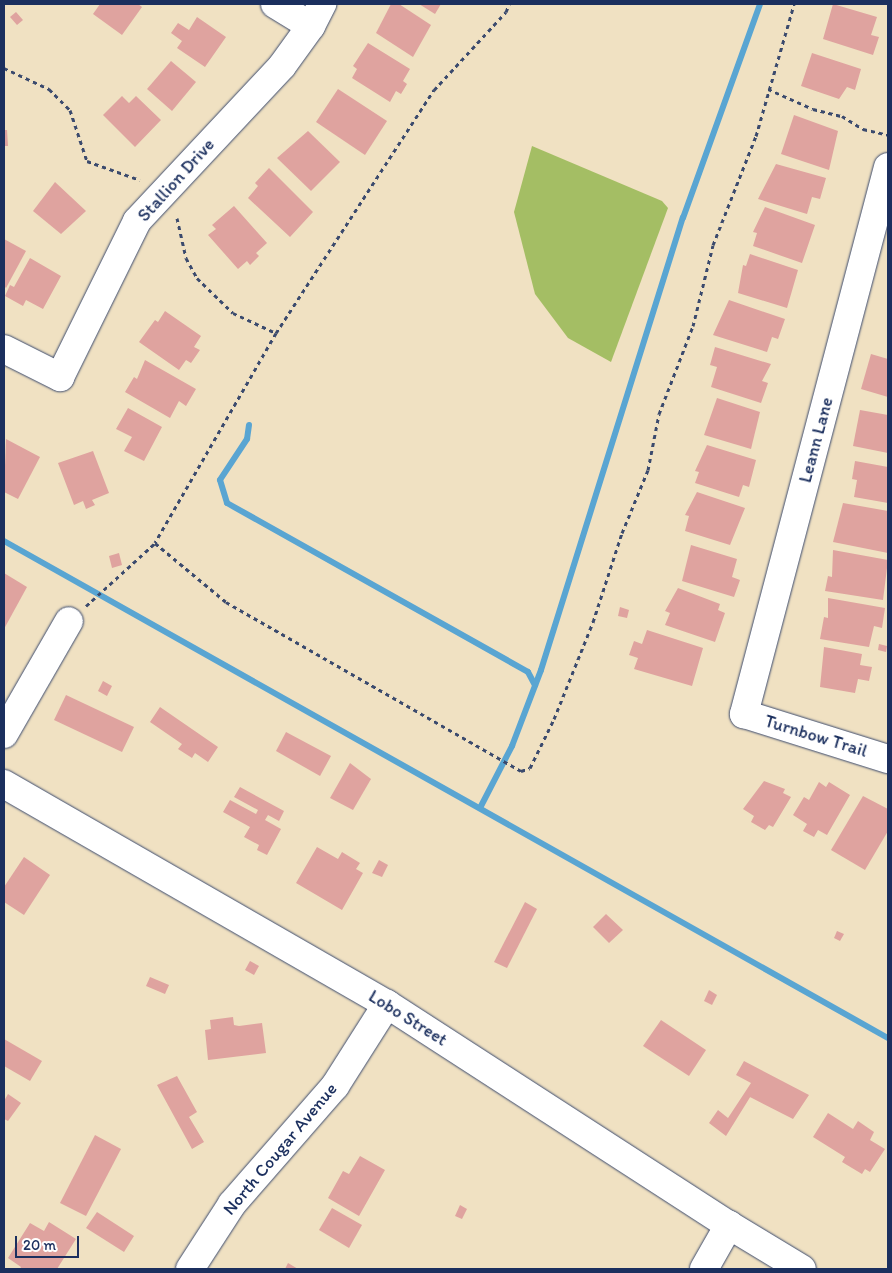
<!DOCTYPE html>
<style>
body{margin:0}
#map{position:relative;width:892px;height:1273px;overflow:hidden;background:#f0e1c2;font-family:Itim,sans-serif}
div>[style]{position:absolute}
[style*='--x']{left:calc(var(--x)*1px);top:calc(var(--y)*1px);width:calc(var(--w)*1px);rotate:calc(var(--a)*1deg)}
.green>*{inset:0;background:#a4be64}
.stream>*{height:6px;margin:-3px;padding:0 3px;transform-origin:3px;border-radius:3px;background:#59a5d2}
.building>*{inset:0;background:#dfa39f}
.path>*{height:3px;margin-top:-1.5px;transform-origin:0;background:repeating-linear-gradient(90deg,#3b4a6d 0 4px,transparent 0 8px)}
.roads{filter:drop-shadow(0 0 1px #3b4a6d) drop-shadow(0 0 1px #3b4a6d)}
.minor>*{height:28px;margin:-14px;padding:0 14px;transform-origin:14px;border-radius:14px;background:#fff}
span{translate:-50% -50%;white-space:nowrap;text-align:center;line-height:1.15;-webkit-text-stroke:4px #fff;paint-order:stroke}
.street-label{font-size:18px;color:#1b2f5e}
.frame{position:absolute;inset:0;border:5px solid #1b2f5e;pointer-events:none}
.scale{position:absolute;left:15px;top:1236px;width:64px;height:22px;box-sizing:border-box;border:2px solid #1b2f5e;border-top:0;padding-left:6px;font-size:15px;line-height:18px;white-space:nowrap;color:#1b2f5e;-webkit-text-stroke:4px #fff;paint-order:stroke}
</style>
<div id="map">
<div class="green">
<i style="clip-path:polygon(532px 146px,662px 201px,668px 208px,611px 362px,568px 338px,535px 294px,514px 212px)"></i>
</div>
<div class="stream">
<i style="--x:249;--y:425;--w:14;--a:98"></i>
<i style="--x:247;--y:439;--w:49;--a:123.4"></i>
<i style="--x:220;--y:480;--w:24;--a:73"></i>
<i style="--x:227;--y:503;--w:345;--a:29.3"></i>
<i style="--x:528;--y:672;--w:15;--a:62"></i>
<i style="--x:4;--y:541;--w:1014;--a:29.35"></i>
<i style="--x:480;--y:808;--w:70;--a:-62.7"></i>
<i style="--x:512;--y:746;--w:81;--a:-69.1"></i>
<i style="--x:541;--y:670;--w:474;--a:-72.6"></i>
<i style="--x:683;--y:218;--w:227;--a:-70.2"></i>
</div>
<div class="building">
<i style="clip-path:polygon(100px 4px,138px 4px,142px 7px,122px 35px,93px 14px)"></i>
<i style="clip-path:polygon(391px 4px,399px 4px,431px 25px,413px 57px,376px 33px)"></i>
<i style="clip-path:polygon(419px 4px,441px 4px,435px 14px)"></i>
<i style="clip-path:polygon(833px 4px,877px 17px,871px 35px,879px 37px,873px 55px,823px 39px)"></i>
<i style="clip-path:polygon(16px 12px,23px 20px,17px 25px,10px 17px)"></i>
<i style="clip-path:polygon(197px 17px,226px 37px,205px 67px,177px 48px,182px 41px,171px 33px,178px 23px,189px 30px)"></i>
<i style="clip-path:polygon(368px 43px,410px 69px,403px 81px,407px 84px,401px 94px,396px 91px,390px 102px,352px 78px,357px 69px,353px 66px)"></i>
<i style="clip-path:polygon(812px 53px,861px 69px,855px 90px,847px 87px,839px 99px,801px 86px)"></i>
<i style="clip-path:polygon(171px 61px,196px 82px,172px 111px,147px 89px)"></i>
<i style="clip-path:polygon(338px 89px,387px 121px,365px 155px,316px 122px)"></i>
<i style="clip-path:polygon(122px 96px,129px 103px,136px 96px,161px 120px,135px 147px,103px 115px)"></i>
<i style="clip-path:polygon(794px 115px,838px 131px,829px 170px,781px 154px)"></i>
<i style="clip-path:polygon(4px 130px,7px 130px,8px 146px,4px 146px)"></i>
<i style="clip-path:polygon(308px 131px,340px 162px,311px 191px,277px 158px)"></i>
<i style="clip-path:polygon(776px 164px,826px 178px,820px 199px,812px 197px,807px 214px,758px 199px)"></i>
<i style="clip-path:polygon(269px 168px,313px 212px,290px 237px,248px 198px,258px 186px,255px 183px)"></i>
<i style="clip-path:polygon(55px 182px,86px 211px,61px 234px,33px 211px)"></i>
<i style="clip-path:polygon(234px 206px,267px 243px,256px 253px,259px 256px,250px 265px,247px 261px,238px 269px,208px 235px,216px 229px,212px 225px)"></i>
<i style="clip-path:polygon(765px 207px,815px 225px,802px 263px,753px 246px,757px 233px,753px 232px)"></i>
<i style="clip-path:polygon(4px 239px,26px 251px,6px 288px,4px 286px)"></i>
<i style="clip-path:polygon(750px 254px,798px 270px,787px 308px,738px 293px,743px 265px,746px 266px)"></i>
<i style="clip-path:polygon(30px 258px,61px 276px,43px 309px,26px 300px,23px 306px,5px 296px,10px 285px,14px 287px)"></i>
<i style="clip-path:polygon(729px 300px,785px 319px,778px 339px,772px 337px,767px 352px,713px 335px)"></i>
<i style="clip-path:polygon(165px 311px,201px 336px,194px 347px,200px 350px,191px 363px,186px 360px,179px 370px,139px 342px,155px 320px,158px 322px)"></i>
<i style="clip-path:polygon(715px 347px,771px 364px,762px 381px,768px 383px,761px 403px,711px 387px,717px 367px,710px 365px)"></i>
<i style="clip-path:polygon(871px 354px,888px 359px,888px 397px,861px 389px)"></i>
<i style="clip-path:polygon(145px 360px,196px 389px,186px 406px,179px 401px,170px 418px,125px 392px,134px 377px,137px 379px)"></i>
<i style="clip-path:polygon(717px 398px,760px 412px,751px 449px,704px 435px)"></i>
<i style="clip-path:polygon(128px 408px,162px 427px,144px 461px,124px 451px,132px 437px,116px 429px)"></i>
<i style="clip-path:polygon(860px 410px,888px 415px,888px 453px,853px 446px)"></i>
<i style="clip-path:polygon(6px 439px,40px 457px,18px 499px,4px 492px)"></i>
<i style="clip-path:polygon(707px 445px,756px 460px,749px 487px,743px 485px,739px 497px,695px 483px,699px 472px,695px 471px)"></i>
<i style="clip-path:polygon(93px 451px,109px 493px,92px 500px,95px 505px,86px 509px,83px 501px,74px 505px,58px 463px)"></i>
<i style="clip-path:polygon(855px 461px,888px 467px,888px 503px,854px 497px,857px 480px,852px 479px)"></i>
<i style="clip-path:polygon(697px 492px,745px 508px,730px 545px,685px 531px,689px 516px,685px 515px)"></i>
<i style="clip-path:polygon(843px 503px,888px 511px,888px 553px,833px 542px)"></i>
<i style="clip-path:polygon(691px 545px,737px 559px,732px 577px,740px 580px,734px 597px,682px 581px)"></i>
<i style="clip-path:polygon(833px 550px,888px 560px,883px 600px,825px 591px,828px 576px,832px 577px)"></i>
<i style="clip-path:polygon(119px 553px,122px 565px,112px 568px,109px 556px)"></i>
<i style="clip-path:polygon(4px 573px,27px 587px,4px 629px)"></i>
<i style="clip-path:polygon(678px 588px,720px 604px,718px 610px,725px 613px,715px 642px,665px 625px,670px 613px,665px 611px)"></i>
<i style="clip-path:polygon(828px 598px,885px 608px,882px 628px,874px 626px,869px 647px,820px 639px,824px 617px,828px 618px)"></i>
<i style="clip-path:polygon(620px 607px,629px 610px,627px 618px,618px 616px)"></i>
<i style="clip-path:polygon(647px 630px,703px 648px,692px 686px,634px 669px,638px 658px,629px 655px,634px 641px,642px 644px)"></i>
<i style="clip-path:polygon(879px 644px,887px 646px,886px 652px,878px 650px)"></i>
<i style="clip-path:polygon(824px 647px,862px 654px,860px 665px,872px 667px,869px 681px,858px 679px,855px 693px,820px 687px)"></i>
<i style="clip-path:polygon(103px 681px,112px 686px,107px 696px,98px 691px)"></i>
<i style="clip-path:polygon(66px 695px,134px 727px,122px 752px,54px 720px)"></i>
<i style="clip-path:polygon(160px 707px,218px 747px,208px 762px,195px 753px,192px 758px,178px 749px,182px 744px,150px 722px)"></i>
<i style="clip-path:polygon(286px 732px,331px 756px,320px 776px,276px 751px)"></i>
<i style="clip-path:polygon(350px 763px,371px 779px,353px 810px,330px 798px)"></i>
<i style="clip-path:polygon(764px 781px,785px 789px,783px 793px,791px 797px,773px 827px,769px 825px,765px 830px,751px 822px,754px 816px,743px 809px)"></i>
<i style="clip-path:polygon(819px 782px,826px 787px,829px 782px,850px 795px,827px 835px,818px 830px,814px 837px,803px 831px,807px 824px,793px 815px,804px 797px,809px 800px)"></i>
<i style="clip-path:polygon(240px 787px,284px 811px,279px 821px,268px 815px,265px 820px,281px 829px,267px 855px,257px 850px,259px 845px,244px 837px,250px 827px,223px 812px,230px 800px,256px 814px,258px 810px,234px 797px)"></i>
<i style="clip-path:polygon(863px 796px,888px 809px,888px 831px,865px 870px,831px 850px)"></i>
<i style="clip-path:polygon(317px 847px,338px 859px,342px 852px,360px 863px,356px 869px,363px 873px,342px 910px,296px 883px)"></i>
<i style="clip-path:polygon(24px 857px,50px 875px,24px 915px,4px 902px,4px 887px)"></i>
<i style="clip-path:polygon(379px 860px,388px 865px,382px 877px,372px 873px)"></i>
<i style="clip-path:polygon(525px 902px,537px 909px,507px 968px,494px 962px)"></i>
<i style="clip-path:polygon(606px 914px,623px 930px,609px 943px,593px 927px)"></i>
<i style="clip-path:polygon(837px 931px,844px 934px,840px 941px,834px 938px)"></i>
<i style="clip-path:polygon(250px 961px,259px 966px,254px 975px,245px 970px)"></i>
<i style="clip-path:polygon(150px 977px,169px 985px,165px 994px,146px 986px)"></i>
<i style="clip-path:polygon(709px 990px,717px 995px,712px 1005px,704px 1001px)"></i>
<i style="clip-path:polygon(233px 1017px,234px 1025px,239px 1026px,262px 1023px,266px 1053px,208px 1060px,205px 1030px,211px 1029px,210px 1020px)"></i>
<i style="clip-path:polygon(661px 1020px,706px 1050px,689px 1076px,643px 1046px)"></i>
<i style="clip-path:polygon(4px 1039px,42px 1061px,30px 1081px,4px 1066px)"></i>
<i style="clip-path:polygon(744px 1061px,809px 1095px,793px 1119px,750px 1097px,757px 1086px,726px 1136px,709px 1123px,718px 1110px,728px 1118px,751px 1083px,736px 1075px)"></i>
<i style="clip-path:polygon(177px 1076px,197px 1112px,189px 1117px,204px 1142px,192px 1149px,157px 1085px)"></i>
<i style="clip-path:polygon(8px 1094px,21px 1103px,8px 1121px,4px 1119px,4px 1101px)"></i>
<i style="clip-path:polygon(828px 1113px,853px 1129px,858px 1121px,874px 1132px,870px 1140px,885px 1149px,870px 1172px,865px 1169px,862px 1174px,842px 1162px,845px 1157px,813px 1137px)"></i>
<i style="clip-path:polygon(95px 1135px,121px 1149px,86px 1216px,60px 1203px)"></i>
<i style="clip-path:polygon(360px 1156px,385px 1170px,359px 1216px,328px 1198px,343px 1171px,349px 1174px)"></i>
<i style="clip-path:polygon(460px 1205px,467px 1209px,462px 1219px,455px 1216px)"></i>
<i style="clip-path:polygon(332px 1208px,362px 1225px,349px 1248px,319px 1230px)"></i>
<i style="clip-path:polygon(97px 1212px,134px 1236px,124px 1252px,86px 1228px)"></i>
<i style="clip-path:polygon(49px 1222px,76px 1239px,57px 1269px,20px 1269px,21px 1267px,8px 1258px,30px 1223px,44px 1231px)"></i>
<i style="clip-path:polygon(288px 1263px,298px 1269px,285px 1269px)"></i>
</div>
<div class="path">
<i style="--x:4;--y:68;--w:50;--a:25"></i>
<i style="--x:49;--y:89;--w:30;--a:45"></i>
<i style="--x:70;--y:110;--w:54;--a:71.6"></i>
<i style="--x:87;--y:161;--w:56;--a:19.7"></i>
<i style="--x:768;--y:89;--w:49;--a:24"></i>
<i style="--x:813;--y:109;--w:30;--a:14"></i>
<i style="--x:842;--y:116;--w:25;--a:32"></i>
<i style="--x:863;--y:129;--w:26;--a:13"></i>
<i style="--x:177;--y:218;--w:41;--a:77.3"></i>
<i style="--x:186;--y:258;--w:23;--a:61"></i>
<i style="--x:197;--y:278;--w:50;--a:44.2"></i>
<i style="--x:233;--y:313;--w:47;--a:24.9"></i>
<i style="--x:276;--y:333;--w:242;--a:120"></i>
<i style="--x:155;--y:543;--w:92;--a:39.7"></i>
<i style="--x:226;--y:602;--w:340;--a:29.8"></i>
<i style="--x:521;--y:771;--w:9;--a:-18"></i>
<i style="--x:530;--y:768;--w:55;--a:-63.9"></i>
<i style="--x:554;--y:719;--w:105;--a:-68.1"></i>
<i style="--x:593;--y:622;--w:94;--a:-72"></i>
<i style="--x:622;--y:533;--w:68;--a:-67.6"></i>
<i style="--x:648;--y:470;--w:57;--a:-78.9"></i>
<i style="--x:659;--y:414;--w:94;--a:-68.9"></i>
<i style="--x:693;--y:326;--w:83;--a:-76.1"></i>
<i style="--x:713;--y:245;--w:117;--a:-68.5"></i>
<i style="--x:756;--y:136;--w:137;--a:-73.9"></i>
<i style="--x:276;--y:333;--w:290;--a:-57"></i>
<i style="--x:434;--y:90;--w:106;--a:-47.3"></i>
<i style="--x:506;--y:12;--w:9;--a:-69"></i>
<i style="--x:86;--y:606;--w:93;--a:-42.4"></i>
</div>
<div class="roads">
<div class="minor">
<i style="--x:275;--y:4;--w:42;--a:31.4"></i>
<i style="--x:888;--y:167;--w:566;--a:104.75"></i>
<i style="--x:744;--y:714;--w:151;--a:17.4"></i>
<i style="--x:4;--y:349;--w:63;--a:26.6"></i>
<i style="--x:60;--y:377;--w:174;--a:-63.7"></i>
<i style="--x:137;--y:221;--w:212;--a:-46.9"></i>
<i style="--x:282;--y:66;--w:49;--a:-54.1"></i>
<i style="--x:311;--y:26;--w:25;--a:-63"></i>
<i style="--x:4;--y:734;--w:130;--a:-60.1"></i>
<i style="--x:4;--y:784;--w:442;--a:29.9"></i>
<i style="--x:387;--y:1004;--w:407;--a:32.9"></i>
<i style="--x:729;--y:1225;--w:85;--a:31.1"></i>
<i style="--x:190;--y:1269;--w:77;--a:-57.1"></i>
<i style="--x:232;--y:1204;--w:157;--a:-48.9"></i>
<i style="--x:335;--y:1086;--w:97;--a:-57.6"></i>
<i style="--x:704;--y:1269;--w:51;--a:-60.4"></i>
</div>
</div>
<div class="street-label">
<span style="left:176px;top:180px;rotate:-48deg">Stallion Drive</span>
<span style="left:816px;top:440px;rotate:-75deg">Leann Lane</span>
<span style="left:816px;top:736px;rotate:17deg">Turnbow Trail</span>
<span style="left:408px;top:1018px;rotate:32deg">Lobo Street</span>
<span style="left:280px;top:1149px;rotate:-50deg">North Cougar Avenue</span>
</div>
<div class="frame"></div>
<div class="scale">20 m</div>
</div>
